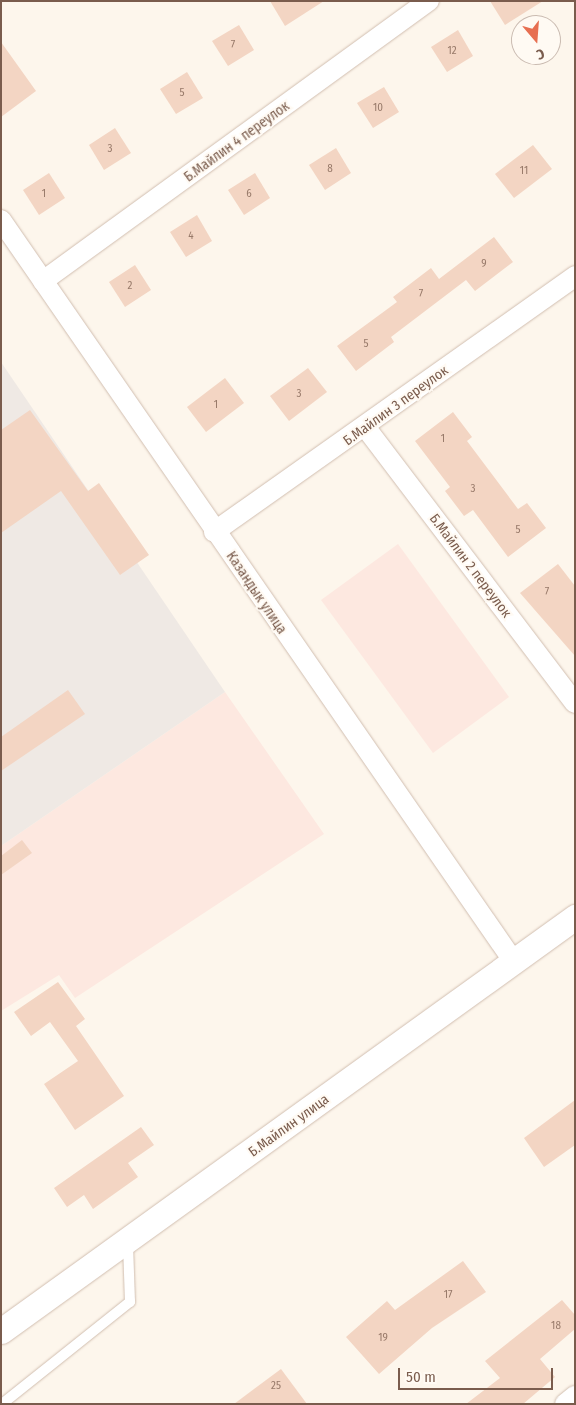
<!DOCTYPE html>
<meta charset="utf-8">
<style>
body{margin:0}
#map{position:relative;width:576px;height:1405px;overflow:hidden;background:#fdf6ec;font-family:"Fira Sans Condensed",sans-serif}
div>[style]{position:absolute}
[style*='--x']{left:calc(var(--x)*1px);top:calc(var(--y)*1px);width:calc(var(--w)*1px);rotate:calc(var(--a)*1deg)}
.commercial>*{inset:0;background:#fde8e0}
.industrial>*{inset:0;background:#efe9e4}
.building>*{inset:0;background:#f3d5c3}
.roads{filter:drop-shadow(0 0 1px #d1beb0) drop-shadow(0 0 1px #d1beb0)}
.service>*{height:10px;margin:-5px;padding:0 5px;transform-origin:5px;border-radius:5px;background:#fff}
.minor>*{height:20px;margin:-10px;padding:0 10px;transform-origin:10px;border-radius:10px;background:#fff}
.tertiary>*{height:25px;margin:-12.5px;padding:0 12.5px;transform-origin:12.5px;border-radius:12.5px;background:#fff}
span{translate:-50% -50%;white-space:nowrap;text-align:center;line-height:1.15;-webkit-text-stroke:4px #fffaf3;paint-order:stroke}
.number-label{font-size:11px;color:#987a6a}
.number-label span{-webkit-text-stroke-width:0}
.street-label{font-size:14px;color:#7a5c4d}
.frame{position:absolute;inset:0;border:2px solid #7a5c4d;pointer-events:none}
.north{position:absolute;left:511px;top:15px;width:50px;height:50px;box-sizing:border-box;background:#fffaf3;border:1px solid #cabbb1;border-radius:50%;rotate:162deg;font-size:14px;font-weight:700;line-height:20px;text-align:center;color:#7a5c4d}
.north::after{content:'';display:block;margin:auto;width:18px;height:22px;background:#e76f51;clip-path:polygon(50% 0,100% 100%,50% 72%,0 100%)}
.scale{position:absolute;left:398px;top:1368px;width:155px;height:22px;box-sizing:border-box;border:2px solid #7a5c4d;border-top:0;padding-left:6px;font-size:15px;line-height:18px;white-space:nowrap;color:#7a5c4d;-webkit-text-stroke:4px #fffaf3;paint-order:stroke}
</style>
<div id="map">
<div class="commercial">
<i style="clip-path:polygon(398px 544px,509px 697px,433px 753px,321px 600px)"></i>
<i style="clip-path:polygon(225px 692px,324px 834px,75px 998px,59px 975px,1px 1011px,1px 846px)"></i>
</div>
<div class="industrial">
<i style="clip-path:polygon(1px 362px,225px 692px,1px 846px)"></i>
</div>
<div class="building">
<i style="clip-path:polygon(270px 1px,324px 1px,285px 26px)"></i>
<i style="clip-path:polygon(490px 1px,543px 1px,505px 25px)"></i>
<i style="clip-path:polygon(239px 25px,254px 50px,228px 66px,212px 41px)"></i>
<i style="clip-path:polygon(458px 30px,473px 56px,447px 72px,431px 47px)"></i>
<i style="clip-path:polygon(1px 42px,36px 91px,1px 117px)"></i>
<i style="clip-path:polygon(187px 72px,203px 98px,176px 114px,160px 89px)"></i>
<i style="clip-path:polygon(384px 87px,399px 112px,373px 128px,357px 103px)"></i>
<i style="clip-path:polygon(115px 128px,131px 153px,104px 170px,89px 145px)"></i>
<i style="clip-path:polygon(533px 145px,552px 169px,514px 198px,495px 174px)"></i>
<i style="clip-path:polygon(336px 148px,351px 173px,325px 190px,309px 165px)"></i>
<i style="clip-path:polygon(49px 173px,65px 198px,39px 215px,23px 190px)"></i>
<i style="clip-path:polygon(255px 173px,270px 198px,244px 215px,228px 190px)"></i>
<i style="clip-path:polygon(197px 215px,212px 241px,186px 257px,170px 232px)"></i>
<i style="clip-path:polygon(494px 237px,513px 262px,475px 291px,466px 280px,391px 337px,394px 342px,356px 371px,337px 346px,397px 302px,393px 297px,431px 268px,439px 279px)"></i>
<i style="clip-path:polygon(135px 265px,151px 290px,125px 307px,109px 282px)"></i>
<i style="clip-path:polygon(308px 368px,327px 392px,289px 421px,270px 396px)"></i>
<i style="clip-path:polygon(225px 378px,244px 403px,206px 432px,187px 407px)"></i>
<i style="clip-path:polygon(30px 410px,88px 491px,99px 483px,149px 555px,120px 575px,61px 491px,1px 533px,1px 430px)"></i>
<i style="clip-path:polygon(453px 412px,472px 437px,467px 441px,518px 509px,527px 503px,546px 528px,508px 557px,473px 510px,464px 516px,445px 491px,450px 487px,415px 441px)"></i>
<i style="clip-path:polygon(558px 564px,575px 586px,575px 656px,520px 593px)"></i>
<i style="clip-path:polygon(68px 690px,85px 714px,1px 771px,1px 737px)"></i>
<i style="clip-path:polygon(22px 840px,32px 853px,1px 875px,1px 856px)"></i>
<i style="clip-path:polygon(58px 982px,85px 1019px,76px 1026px,124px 1096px,75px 1130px,44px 1084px,78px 1061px,50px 1022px,31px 1036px,14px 1012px)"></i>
<i style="clip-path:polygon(575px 1100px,575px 1145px,544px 1167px,524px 1138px)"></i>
<i style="clip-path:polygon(141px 1127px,154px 1145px,128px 1163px,138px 1177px,93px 1209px,84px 1195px,67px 1207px,54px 1188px)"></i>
<i style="clip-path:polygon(463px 1261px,486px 1292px,432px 1328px,379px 1374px,346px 1337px,387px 1301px,395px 1310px)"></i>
<i style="clip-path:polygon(562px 1300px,575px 1315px,575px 1329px,540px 1359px,555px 1377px,523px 1404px,466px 1404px,500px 1378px,485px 1361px)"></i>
<i style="clip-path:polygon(281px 1369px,307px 1404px,234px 1404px)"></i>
</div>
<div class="roads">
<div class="service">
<i style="--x:2;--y:1404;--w:164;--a:-38.6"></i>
<i style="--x:130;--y:1302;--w:58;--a:-92"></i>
</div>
<div class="minor">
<i style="--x:1;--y:220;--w:902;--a:55.34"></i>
<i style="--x:43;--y:281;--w:477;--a:-36"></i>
<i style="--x:366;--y:428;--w:345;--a:52.8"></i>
<i style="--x:214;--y:532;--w:443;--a:-35.3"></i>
<i style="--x:565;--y:1404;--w:13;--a:-39"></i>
</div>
<div class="tertiary">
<i style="--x:1;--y:1331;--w:708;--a:-35.8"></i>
</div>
</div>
<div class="number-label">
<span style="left:233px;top:45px">7</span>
<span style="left:452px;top:51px">12</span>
<span style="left:182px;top:93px">5</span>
<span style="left:378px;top:108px">10</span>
<span style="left:110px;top:149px">3</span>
<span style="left:330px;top:169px">8</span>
<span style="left:524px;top:171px">11</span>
<span style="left:44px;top:194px">1</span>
<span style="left:249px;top:194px">6</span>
<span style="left:191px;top:236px">4</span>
<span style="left:484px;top:264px">9</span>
<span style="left:130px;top:286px">2</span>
<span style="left:421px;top:294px">7</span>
<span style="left:366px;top:344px">5</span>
<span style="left:299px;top:394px">3</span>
<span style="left:216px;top:405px">1</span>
<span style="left:443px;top:439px">1</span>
<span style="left:473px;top:489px">3</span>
<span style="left:518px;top:530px">5</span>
<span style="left:547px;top:592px">7</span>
<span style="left:448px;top:1295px">17</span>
<span style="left:556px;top:1326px">18</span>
<span style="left:383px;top:1338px">19</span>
<span style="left:276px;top:1386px">25</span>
</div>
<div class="street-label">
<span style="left:237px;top:142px;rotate:-36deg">Б.Майлин 4 переулок</span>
<span style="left:396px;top:406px;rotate:-36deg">Б.Майлин 3 переулок</span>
<span style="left:470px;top:566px;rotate:53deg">Б.Майлин 2 переулок</span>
<span style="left:256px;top:593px;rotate:56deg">Казандык улица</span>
<span style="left:289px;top:1126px;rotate:-36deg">Б.Майлин улица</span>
</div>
<div class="frame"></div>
<div class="north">С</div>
<div class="scale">50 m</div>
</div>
